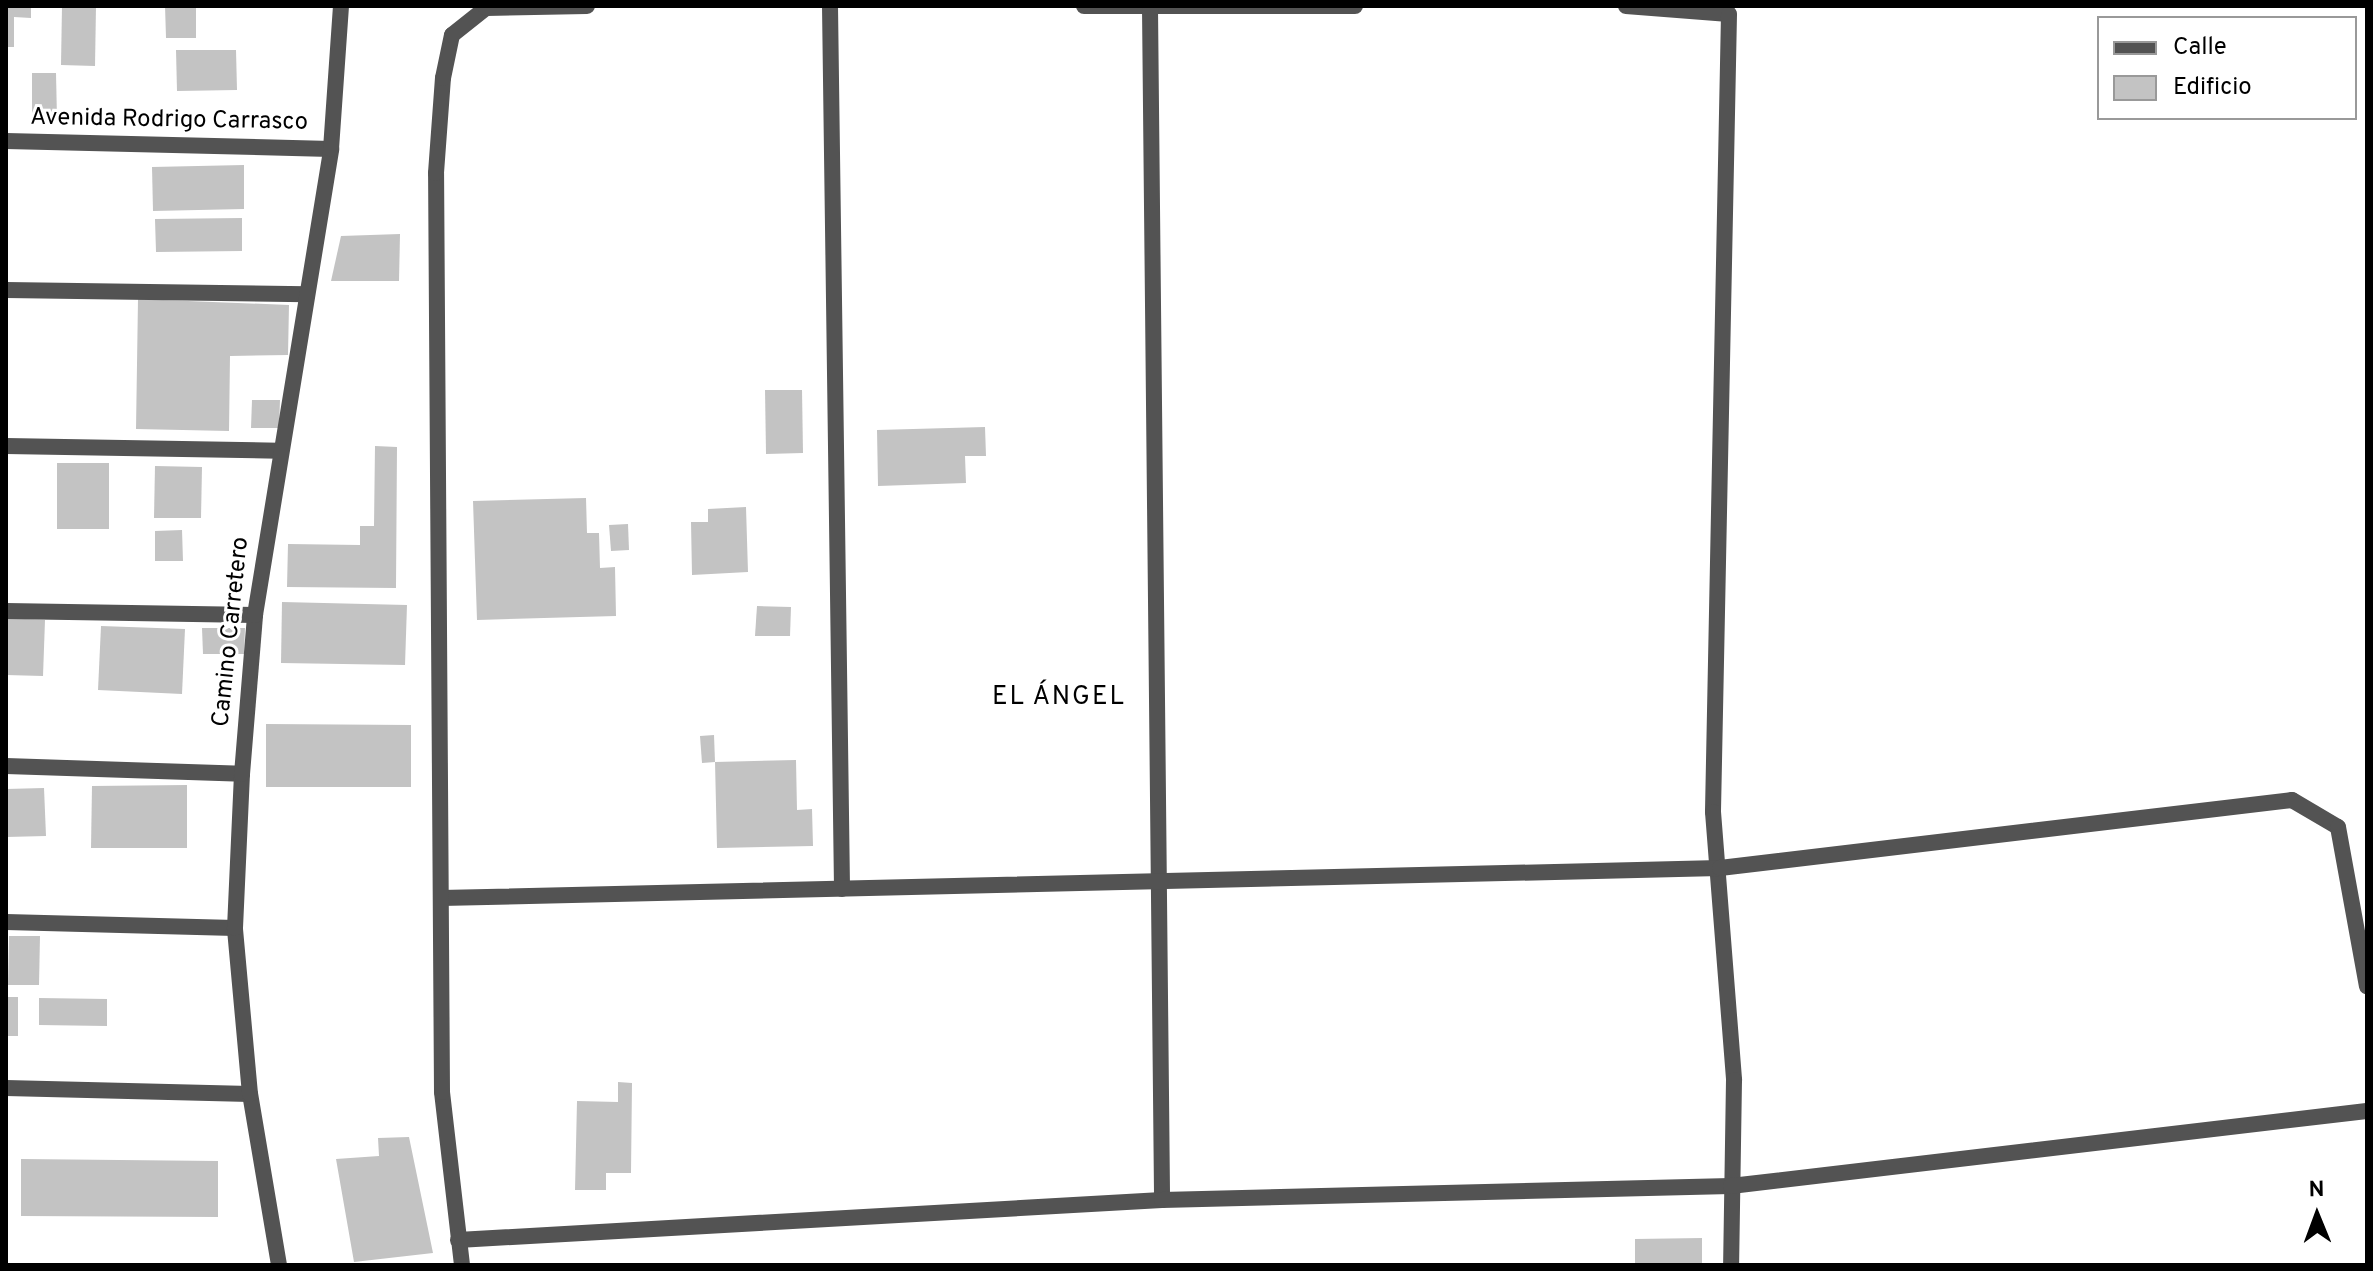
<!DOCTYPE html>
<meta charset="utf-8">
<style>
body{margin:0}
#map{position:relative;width:2373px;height:1271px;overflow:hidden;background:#fff;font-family:Overpass,sans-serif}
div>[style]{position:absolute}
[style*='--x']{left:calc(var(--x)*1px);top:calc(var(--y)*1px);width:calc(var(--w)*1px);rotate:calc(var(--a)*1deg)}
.building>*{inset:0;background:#c3c3c3}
.minor>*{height:16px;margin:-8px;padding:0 8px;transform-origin:8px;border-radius:8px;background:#535353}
span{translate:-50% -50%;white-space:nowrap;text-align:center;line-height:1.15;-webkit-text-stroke:6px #fff;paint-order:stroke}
.street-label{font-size:24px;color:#000}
.neighbourhood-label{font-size:26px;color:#000;letter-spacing:2px}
.frame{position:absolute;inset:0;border:8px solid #000;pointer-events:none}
.legend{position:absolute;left:2097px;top:16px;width:260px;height:104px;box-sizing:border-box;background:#fff;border:2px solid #999;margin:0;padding:10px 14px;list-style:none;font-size:24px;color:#000}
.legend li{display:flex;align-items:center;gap:16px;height:40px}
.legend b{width:40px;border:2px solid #999}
.north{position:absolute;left:2277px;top:1175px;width:80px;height:80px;-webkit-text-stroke:6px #fff;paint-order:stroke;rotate:359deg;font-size:22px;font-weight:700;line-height:32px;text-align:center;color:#000}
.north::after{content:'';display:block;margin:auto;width:28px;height:36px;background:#000;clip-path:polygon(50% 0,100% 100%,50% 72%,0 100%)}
</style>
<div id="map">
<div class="building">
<i style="clip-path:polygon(6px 6px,31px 6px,31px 18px,14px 17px,14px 47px,6px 47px)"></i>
<i style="clip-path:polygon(62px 6px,96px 6px,95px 66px,61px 65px)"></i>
<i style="clip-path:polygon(165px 6px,196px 6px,196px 38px,166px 38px)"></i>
<i style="clip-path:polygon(176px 50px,236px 50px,237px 90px,177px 91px)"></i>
<i style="clip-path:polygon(32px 73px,56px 73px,57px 119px,32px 120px)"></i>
<i style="clip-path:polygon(244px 165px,244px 209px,153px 211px,152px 167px)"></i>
<i style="clip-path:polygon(242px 218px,242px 251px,156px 252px,155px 219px)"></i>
<i style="clip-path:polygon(400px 234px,399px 281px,331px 281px,341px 236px)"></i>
<i style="clip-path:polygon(138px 299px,289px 305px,288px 355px,230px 356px,229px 431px,136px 429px)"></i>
<i style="clip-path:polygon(765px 390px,802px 390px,803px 453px,766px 454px)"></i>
<i style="clip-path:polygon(252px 400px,280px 400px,279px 428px,251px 428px)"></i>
<i style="clip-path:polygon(985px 427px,986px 456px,965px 456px,966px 483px,878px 486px,877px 430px)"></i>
<i style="clip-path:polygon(375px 446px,397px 447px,396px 588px,287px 587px,288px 544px,360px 545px,360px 526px,374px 526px)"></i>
<i style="clip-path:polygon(57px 463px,109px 463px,109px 529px,57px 529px)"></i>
<i style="clip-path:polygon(155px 466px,202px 467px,201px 518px,154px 518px)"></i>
<i style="clip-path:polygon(586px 498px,587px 533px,599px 533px,600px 568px,615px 567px,616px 616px,477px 620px,473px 501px)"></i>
<i style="clip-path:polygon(746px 507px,748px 572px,692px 575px,691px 522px,708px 522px,708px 509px)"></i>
<i style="clip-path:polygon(628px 524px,629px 550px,611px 551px,609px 525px)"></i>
<i style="clip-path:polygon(182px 530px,183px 561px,155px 561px,155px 531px)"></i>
<i style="clip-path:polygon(282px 602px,407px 605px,405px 665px,281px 663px)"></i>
<i style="clip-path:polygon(757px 606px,791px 607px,790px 636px,755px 636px)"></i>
<i style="clip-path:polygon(6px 618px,45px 620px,43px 676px,6px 675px)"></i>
<i style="clip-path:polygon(101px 626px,185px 629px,182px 694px,98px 690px)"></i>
<i style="clip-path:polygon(202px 628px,245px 628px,244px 654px,203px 654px)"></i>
<i style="clip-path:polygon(266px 724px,411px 725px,411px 787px,266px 787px)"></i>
<i style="clip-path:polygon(714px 735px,715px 762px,702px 763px,700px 736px)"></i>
<i style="clip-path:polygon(796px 760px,797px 810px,812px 809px,813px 846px,717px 848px,715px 762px)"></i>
<i style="clip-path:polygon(187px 785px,187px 848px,91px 848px,92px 786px)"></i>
<i style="clip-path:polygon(44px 788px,46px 836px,6px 837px,6px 789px)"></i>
<i style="clip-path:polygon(9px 936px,40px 936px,39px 985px,8px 985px)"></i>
<i style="clip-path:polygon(6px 997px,18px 997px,18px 1036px,6px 1036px)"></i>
<i style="clip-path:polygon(39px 998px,107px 999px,107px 1026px,39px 1025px)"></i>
<i style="clip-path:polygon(618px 1082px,632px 1083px,631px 1173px,606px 1173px,606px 1190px,575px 1190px,577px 1101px,618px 1102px)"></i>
<i style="clip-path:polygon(409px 1137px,433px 1253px,354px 1262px,336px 1159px,379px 1156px,378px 1138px)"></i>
<i style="clip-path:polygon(21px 1159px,218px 1161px,218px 1217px,21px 1216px)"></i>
<i style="clip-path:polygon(1702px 1238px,1702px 1265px,1635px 1265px,1635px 1239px)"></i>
</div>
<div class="minor">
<i style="--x:830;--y:6;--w:883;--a:89.22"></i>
<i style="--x:1084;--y:6;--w:271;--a:0"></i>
<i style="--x:1626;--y:6;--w:103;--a:4.4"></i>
<i style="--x:1729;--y:14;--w:798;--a:91.15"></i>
<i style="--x:1713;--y:812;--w:269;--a:85.5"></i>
<i style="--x:1734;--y:1080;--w:185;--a:90.9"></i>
<i style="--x:1150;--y:8;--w:1192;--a:89.42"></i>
<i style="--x:6;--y:141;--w:325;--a:1.4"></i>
<i style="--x:6;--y:290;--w:301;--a:0.8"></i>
<i style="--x:6;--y:446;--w:273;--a:1"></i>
<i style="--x:6;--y:611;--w:249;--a:0.9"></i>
<i style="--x:6;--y:766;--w:236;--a:1.9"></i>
<i style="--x:441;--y:898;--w:1279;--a:-1.34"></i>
<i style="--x:1720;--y:868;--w:576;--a:-6.78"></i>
<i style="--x:2292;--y:800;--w:53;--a:30.4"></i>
<i style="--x:2338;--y:827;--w:162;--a:79.7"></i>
<i style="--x:6;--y:922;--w:229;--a:1.5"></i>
<i style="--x:6;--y:1088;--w:244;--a:1.4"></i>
<i style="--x:458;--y:1240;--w:705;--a:-3.25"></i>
<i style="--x:1162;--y:1200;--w:569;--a:-1.41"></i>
<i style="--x:1731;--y:1186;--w:640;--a:-6.73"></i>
<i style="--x:279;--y:1265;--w:173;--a:-99.6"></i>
<i style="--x:250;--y:1094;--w:167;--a:-95.2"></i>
<i style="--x:235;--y:928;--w:154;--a:-87.4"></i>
<i style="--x:242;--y:774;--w:160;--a:-85.3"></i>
<i style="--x:255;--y:615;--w:472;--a:-80.7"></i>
<i style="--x:331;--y:149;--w:143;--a:-86"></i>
<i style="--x:462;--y:1265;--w:174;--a:-96.6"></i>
<i style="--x:442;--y:1092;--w:919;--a:-90.37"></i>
<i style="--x:436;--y:173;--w:95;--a:-85.8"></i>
<i style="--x:443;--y:78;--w:44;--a:-78.2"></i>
<i style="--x:452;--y:35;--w:43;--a:-38.5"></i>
<i style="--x:486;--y:8;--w:101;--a:-1.1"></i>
</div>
<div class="street-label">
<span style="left:169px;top:121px;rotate:1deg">Avenida Rodrigo Carrasco</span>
<span style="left:232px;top:632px;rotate:-84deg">Camino Carretero</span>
</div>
<div class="neighbourhood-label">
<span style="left:1059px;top:698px">EL ÁNGEL</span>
</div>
<div class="frame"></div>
<ul class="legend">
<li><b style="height:10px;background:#535353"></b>Calle</li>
<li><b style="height:22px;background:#c3c3c3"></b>Edificio</li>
</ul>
<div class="north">N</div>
</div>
